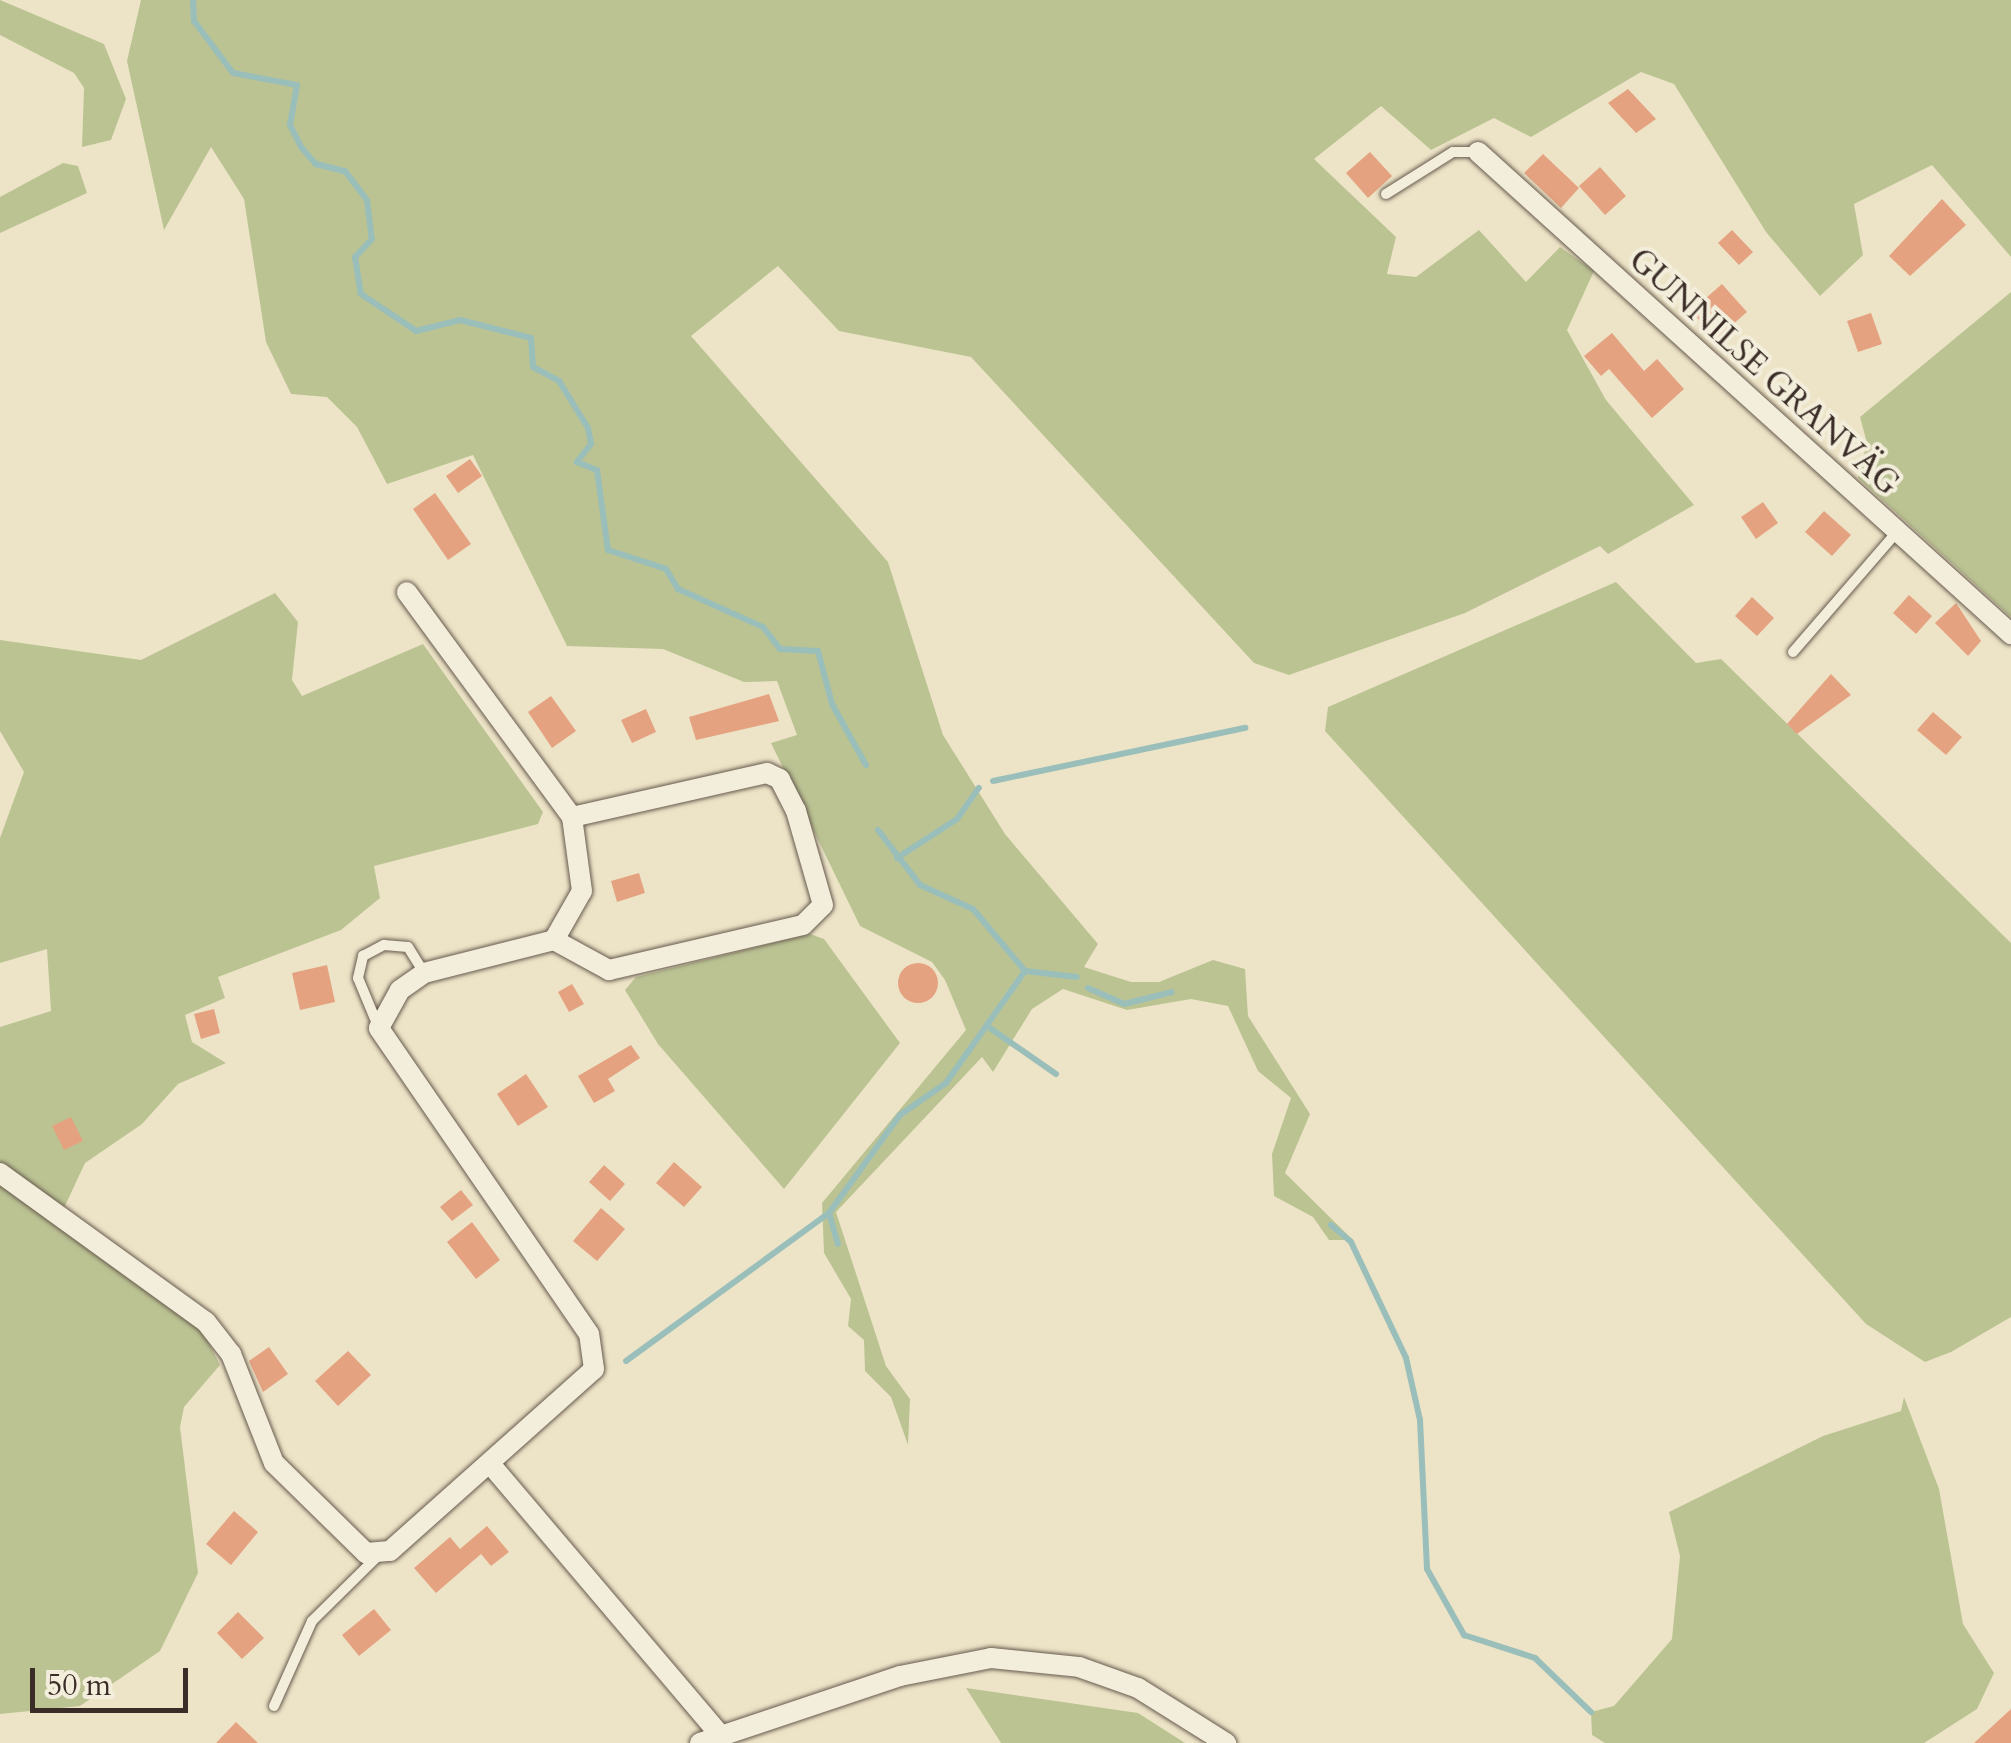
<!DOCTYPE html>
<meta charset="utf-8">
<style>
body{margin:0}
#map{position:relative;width:2011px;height:1743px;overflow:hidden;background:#ede4c7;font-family:Cardo,serif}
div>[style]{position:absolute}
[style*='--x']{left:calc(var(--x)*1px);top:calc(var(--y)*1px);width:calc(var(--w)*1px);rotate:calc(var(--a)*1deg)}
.green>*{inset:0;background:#bbc393}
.stream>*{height:6px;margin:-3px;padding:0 3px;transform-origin:3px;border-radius:3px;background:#9abeba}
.building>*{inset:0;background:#e5a281}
.round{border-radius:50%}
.roads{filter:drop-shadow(0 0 2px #675a4e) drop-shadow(0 0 2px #675a4e)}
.service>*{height:10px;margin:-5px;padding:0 5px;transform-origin:5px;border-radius:5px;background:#f3eddb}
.minor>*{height:20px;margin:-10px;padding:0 10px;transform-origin:10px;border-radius:10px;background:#f3eddb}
span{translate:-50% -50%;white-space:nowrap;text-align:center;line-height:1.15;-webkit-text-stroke:8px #f3eddb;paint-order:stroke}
.street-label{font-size:32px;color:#3a2c26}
.scale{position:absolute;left:30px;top:1668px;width:158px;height:45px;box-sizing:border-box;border:5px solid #3a2c26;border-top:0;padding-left:12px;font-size:30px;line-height:35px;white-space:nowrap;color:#3a2c26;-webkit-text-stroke:8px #f3eddb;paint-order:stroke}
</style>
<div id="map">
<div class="green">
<i style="clip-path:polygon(0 0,104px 44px,126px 99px,111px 140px,82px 147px,84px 88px,74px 73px,0 35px)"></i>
<i style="clip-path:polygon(141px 0,2011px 0,2011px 257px,1932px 165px,1854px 204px,1863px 255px,1820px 296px,1766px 232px,1674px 84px,1641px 72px,1531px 137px,1494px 118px,1431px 150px,1381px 106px,1314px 159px,1396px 237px,1387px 274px,1416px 277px,1479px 230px,1526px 282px,1560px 247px,1594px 271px,1567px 330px,1606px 400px,1694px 505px,1608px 554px,1600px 546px,1465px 613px,1289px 675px,1254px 663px,971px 357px,839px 331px,778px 266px,691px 336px,888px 562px,943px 735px,1005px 834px,1098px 944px,1084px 967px,1131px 982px,1159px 982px,1213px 960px,1245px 969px,1248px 1016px,1310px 1114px,1285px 1173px,1353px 1240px,1329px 1240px,1313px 1217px,1274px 1196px,1272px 1154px,1291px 1098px,1258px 1071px,1228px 1006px,1191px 999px,1127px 1010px,1063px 989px,1032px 1009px,993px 1072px,982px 1057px,836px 1212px,886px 1366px,910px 1399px,908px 1445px,891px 1397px,865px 1371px,864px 1340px,848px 1326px,851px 1299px,824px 1253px,822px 1203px,966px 1030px,945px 980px,932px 962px,860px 926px,771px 743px,797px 735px,777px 681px,744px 682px,663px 649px,567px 646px,473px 455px,387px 484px,357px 427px,327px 397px,291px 394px,266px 342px,244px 199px,211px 147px,164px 230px,127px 61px)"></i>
<i style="clip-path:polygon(63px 163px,78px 166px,87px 193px,0 233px,0 197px)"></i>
<i style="clip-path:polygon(2011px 292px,2011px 617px,1858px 478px,1867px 443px,1860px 417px)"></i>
<i style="clip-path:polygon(1616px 582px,1696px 663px,1721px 659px,2011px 943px,2011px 1317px,1951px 1352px,1925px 1362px,1866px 1324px,1325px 731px,1328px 707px)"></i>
<i style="clip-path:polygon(275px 593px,298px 622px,292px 680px,302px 696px,423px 644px,543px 812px,538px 824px,374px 866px,380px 898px,341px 930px,218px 977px,225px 998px,185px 1015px,192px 1042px,226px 1063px,178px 1084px,142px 1124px,85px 1163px,57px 1223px,199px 1324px,220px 1365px,184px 1407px,180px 1427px,198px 1573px,160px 1651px,80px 1706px,0 1714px,0 1027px,51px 1011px,47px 949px,0 963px,0 838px,24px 772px,0 731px,0 640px,141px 660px)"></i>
<i style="clip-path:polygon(810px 934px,824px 939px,900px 1043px,784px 1189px,658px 1044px,625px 990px,636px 977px)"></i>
<i style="clip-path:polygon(1904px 1397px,1939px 1489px,1963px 1624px,1994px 1673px,1977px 1709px,1924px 1743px,1605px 1743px,1592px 1735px,1591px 1712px,1614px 1706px,1672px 1639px,1680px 1556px,1669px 1512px,1823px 1436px,1901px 1411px)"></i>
<i style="clip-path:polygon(966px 1688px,1138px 1713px,1185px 1743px,1001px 1743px)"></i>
</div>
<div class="stream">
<i style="--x:193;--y:0;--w:21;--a:87"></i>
<i style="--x:194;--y:21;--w:65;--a:53.1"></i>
<i style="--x:233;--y:73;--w:65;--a:10.6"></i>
<i style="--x:297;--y:85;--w:41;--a:99.9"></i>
<i style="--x:290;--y:125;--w:25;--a:63"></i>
<i style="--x:301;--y:147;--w:23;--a:49"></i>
<i style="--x:316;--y:164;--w:30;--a:14"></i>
<i style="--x:345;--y:171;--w:36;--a:53"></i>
<i style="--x:367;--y:200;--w:39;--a:83"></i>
<i style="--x:372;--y:239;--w:25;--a:133"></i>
<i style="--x:355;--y:257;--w:37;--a:81"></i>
<i style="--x:361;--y:294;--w:66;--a:33.9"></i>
<i style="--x:416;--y:331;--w:45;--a:-14"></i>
<i style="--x:460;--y:320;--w:73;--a:14.2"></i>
<i style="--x:531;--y:338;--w:29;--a:86"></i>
<i style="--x:533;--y:367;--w:30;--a:28"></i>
<i style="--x:559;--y:381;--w:55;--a:58.3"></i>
<i style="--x:588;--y:428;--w:16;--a:79"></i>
<i style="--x:591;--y:444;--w:23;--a:128"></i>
<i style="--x:577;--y:462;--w:22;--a:22"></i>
<i style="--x:597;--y:470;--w:81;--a:82.2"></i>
<i style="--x:608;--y:550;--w:61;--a:18.1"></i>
<i style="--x:666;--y:569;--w:23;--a:59"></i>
<i style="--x:678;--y:589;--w:93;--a:24.1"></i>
<i style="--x:763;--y:627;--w:28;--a:52"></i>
<i style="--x:780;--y:649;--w:38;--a:3"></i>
<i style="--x:818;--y:651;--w:55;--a:75.2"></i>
<i style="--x:832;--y:704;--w:70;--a:60.9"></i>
<i style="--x:993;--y:781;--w:258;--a:-11.9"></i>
<i style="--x:878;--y:830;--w:69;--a:52.6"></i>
<i style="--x:920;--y:885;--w:58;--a:24.4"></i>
<i style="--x:973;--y:909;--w:81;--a:50"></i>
<i style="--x:1025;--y:971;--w:52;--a:6.6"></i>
<i style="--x:897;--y:858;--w:72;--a:-33"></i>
<i style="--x:957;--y:819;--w:38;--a:-55"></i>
<i style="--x:1088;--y:988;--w:39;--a:24"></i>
<i style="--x:1124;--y:1004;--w:49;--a:-14"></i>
<i style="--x:987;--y:1026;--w:84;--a:34.8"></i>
<i style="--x:829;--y:1213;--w:32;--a:74"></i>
<i style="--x:1331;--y:1225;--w:26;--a:40"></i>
<i style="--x:1351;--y:1242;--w:128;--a:64.6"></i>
<i style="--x:1406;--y:1358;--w:64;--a:77.3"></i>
<i style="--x:1420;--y:1420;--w:149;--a:87.3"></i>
<i style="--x:1427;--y:1569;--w:76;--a:60.7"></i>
<i style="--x:1464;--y:1635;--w:75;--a:17.9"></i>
<i style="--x:1535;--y:1658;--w:78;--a:44"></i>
<i style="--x:626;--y:1361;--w:251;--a:-36.1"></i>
<i style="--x:829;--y:1213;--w:121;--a:-54.1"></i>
<i style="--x:900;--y:1115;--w:56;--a:-34.8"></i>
<i style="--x:946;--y:1083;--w:137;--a:-54.8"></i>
</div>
<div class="building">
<i style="clip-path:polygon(1628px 89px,1656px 119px,1636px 133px,1608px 103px)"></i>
<i style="clip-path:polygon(1370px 152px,1392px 176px,1368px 198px,1346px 173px)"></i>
<i style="clip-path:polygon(1543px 154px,1579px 188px,1561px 208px,1524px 173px)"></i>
<i style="clip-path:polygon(1600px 167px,1626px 196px,1605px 215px,1579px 186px)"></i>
<i style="clip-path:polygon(1942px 199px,1966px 225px,1910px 276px,1889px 256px)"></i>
<i style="clip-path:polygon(1732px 230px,1753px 252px,1739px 265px,1718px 243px)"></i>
<i style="clip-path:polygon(1722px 284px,1747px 312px,1716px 339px,1691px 311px)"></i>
<i style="clip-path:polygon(1871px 313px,1882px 344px,1858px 352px,1847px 321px)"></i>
<i style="clip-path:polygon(1612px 333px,1644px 371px,1657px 359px,1684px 389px,1652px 418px,1609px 369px,1601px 376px,1584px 356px)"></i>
<i style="clip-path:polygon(470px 459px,482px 476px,458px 493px,446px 476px)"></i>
<i style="clip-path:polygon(435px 493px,471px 544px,448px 560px,413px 509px)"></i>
<i style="clip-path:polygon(1763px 502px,1778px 523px,1756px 539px,1741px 517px)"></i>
<i style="clip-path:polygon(1824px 511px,1851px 535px,1832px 556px,1805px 532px)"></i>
<i style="clip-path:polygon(1909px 595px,1932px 616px,1916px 634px,1893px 613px)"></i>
<i style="clip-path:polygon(1752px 597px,1774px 618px,1757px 636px,1735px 616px)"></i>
<i style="clip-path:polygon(1956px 603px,1981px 641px,1968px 656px,1935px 623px)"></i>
<i style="clip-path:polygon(1831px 674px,1851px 695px,1797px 734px,1787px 724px)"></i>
<i style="clip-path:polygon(769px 694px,779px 721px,696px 740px,689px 717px)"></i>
<i style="clip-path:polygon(551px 696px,576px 731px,552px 748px,528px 712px)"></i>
<i style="clip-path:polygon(646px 709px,656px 732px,632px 743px,621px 720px)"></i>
<i style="clip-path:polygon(1933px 712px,1962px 737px,1946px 755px,1917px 730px)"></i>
<i style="clip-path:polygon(639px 873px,645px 893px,617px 902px,611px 881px)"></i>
<i class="round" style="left:898px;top:963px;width:40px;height:40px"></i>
<i style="clip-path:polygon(327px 965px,335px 1002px,300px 1010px,292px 973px)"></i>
<i style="clip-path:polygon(572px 984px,584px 1004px,569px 1012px,558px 992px)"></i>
<i style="clip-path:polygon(214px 1009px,220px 1033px,201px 1039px,194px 1014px)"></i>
<i style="clip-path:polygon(631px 1045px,640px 1058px,608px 1079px,615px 1091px,594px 1103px,578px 1076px)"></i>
<i style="clip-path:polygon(526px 1074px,548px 1107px,518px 1126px,497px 1094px)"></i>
<i style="clip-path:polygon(71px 1117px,83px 1141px,64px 1150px,52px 1126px)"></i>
<i style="clip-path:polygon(674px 1162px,702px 1187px,684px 1207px,656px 1183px)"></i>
<i style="clip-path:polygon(604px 1165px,625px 1184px,610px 1201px,589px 1182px)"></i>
<i style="clip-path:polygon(461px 1190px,473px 1205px,452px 1221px,440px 1207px)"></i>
<i style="clip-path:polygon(601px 1208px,625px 1229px,597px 1261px,573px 1241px)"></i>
<i style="clip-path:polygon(472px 1222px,500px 1260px,476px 1279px,447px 1242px)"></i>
<i style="clip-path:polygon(269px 1347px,288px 1374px,263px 1392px,249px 1361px)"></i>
<i style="clip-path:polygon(348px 1351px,371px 1375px,338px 1406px,315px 1381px)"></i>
<i style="clip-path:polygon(234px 1511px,258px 1532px,231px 1565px,206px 1544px)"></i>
<i style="clip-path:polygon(487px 1526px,509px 1552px,491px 1566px,481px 1554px,436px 1593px,414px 1568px,450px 1537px,460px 1549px)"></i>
<i style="clip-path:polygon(374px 1609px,391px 1630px,359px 1656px,342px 1635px)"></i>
<i style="clip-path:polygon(238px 1612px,264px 1638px,242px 1659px,217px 1633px)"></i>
<i style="clip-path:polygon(2011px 1709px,2011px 1743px,1974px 1743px)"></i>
<i style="clip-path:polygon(236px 1722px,258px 1743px,216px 1743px)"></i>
</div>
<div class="roads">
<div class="service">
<i style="--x:1386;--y:194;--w:79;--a:-32.1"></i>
<i style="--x:1453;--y:152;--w:25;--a:0"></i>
<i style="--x:1793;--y:652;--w:159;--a:-49.1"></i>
<i style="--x:378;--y:1026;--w:52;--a:-112.6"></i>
<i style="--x:358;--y:978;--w:23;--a:-77"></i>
<i style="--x:363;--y:956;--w:24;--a:-28"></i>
<i style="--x:384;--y:945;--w:24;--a:5"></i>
<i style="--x:408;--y:947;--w:31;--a:58"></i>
<i style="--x:274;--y:1706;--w:93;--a:-65.9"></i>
<i style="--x:312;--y:1621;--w:94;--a:-44.6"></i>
</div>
<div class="minor">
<i style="--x:1478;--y:152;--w:719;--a:42.12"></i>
<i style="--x:554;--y:940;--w:63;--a:28.6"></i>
<i style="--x:609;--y:970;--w:199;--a:-13.1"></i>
<i style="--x:803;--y:925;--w:28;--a:-45"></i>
<i style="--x:823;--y:905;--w:98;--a:-106"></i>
<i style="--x:796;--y:811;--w:36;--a:-117"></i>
<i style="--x:780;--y:779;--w:14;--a:-155"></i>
<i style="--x:767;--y:773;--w:200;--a:167.3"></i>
<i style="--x:0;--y:1173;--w:254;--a:35.9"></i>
<i style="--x:206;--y:1322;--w:41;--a:52"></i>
<i style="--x:231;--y:1354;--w:117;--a:68.5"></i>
<i style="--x:274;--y:1463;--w:129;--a:44.4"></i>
<i style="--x:366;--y:1553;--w:24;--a:-5"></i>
<i style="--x:390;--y:1551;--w:273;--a:-41.7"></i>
<i style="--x:594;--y:1369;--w:35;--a:-98"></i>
<i style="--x:589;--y:1334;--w:371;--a:-124.5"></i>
<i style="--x:379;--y:1028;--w:43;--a:-61.1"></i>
<i style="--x:400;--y:990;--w:29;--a:-35"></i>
<i style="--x:424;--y:973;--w:134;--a:-14.2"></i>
<i style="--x:554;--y:940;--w:56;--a:-60.3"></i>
<i style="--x:582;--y:891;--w:75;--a:-97.7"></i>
<i style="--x:572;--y:817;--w:279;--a:-126.3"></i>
<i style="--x:492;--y:1466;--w:351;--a:49.7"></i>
<i style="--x:700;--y:1743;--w:211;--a:-18.5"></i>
<i style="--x:900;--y:1676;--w:93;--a:-11.2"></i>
<i style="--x:991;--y:1658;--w:88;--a:5.8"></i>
<i style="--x:1079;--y:1667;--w:63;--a:19.6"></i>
<i style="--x:1138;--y:1688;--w:104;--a:32"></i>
</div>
</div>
<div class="street-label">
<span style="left:1764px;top:372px;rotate:42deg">GUNNILSE GRANVÄG</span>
</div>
<div class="scale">50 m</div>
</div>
